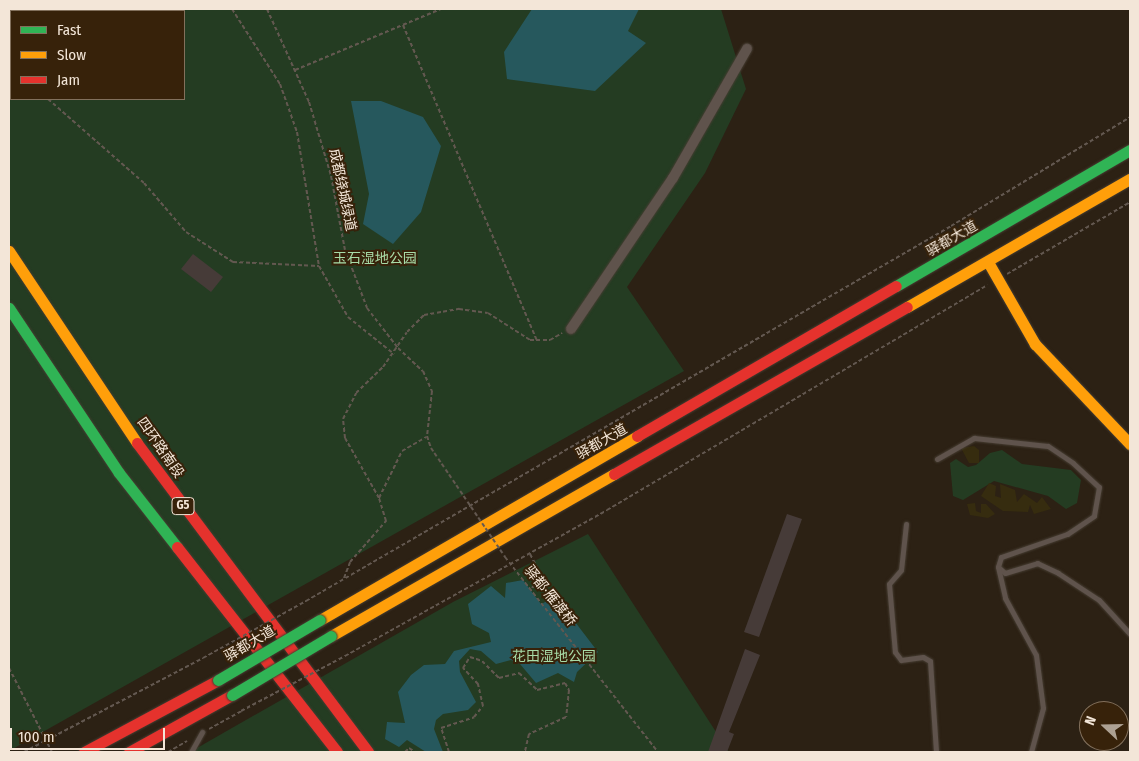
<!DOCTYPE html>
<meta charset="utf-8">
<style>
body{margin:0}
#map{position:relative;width:1139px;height:761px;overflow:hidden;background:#2c2114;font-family:"Fira Sans Condensed","Noto Sans SC",sans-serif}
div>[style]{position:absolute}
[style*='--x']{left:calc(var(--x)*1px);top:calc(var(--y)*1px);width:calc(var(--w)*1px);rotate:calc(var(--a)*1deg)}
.green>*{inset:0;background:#243c22}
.sand>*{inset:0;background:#362c0f}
.water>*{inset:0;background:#26585d}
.building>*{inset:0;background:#463b38}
.path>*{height:2px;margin-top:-1px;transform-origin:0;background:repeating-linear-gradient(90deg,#635850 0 4px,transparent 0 6.5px)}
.roads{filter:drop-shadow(0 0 1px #463d32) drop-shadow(0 0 1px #463d32)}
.lane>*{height:5px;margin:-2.5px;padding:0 2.5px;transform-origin:2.5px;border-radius:2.5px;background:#5f534c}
.street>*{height:10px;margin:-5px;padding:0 5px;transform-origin:5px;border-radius:5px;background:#5f534c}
.fast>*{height:11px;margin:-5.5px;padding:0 5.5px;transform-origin:5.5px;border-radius:5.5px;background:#30b455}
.slow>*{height:11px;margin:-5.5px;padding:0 5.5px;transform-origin:5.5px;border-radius:5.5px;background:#ff9f0a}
.jam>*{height:11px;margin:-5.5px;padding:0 5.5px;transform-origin:5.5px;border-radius:5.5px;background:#e5322d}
.path-bridge>*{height:2px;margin-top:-1px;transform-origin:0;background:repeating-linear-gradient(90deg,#635850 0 4px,transparent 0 6.5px)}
.bridges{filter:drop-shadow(0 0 1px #463d32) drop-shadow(0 0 1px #463d32)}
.fast-bridge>*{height:11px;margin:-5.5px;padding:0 5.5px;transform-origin:5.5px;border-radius:5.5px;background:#30b455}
span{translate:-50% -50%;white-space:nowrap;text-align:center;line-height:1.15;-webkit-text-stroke:4px #37220a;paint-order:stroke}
.shield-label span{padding:1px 4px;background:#37220a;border:1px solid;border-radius:4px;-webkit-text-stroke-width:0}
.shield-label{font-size:12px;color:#f3e6d8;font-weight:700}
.street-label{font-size:14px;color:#f3e6d8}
.park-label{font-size:14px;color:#a7dba7}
.frame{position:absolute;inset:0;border:10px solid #f3e6d8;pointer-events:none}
.legend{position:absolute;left:10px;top:10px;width:175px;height:90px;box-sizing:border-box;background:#37220a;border:1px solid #82705c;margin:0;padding:6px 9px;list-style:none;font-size:15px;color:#f3e6d8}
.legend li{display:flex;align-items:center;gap:10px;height:25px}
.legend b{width:25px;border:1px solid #82705c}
.north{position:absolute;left:1079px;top:701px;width:50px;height:50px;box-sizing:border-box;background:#37220a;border:1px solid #82705c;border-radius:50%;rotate:291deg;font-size:14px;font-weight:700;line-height:20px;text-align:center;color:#f3e6d8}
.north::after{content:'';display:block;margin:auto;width:18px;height:22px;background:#ada193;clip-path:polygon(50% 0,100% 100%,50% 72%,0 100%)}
.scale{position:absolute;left:10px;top:728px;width:155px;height:22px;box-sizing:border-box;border:2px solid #f3e6d8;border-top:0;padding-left:6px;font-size:15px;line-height:18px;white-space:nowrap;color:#f3e6d8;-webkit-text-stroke:4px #37220a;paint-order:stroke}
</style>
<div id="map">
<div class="green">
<i style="clip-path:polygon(evenodd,9px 9px,721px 9px,746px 89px,705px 173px,627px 287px,684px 371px,9px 751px,9px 9px,11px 11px,184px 11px,184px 99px,11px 99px,11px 11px)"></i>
<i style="clip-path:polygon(1002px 450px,1022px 464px,1071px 470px,1081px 480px,1077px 503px,1066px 509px,1048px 496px,994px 481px,963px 500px,953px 496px,950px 463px,956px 459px,968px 467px,976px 465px,990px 453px)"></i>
<i style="clip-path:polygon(588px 534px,729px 752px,190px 752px,453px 602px)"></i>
</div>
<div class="sand">
<i style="clip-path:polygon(974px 446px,979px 450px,979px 463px,969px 463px,961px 448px)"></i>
<i style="clip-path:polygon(989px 483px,996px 486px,995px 496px,1001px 498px,1000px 484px,1015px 490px,1017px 502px,1024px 494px,1037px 503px,1042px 497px,1051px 509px,1034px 514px,1030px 505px,1028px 512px,1003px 511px,981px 496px)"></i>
<i style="clip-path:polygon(975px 503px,976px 511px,981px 513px,981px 504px,986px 504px,995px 514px,988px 518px,970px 515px,967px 504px)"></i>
</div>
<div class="water">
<i style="clip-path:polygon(532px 9px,639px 9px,628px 31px,646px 43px,595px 91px,507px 79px,504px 52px)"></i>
<i style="clip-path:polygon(351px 101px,381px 101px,423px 117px,441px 146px,421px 212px,393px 244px,363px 224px,369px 194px)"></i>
<i style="clip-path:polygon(523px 580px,541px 604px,556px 597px,598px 652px,577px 672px,574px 682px,558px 673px,536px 683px,520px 664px,511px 660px,496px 664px,481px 651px,470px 649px,459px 661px,460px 672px,476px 702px,468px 710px,443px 714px,436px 720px,434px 729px,443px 752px,426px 752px,407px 740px,399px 747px,385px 739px,387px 722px,405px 723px,398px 692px,411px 675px,424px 665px,445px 664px,454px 651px,491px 642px,489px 633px,472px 624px,468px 604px,491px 586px,505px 598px,506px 583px)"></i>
</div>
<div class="building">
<i style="clip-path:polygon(193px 254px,223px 277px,211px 292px,181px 269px)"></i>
<i style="clip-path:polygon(787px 514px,802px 519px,759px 637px,744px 632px)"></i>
<i style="clip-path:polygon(745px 649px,760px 655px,729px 732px,734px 734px,727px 752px,708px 752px)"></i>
</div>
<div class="path">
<i style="--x:232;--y:9;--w:89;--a:57.4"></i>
<i style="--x:280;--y:84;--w:51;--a:70.5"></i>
<i style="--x:297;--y:132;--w:136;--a:80.7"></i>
<i style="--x:319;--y:266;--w:59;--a:60.4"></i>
<i style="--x:348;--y:317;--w:59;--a:38.8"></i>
<i style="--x:267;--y:9;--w:102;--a:65.7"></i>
<i style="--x:309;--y:102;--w:77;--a:73.4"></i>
<i style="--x:331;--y:176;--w:75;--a:79.3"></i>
<i style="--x:345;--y:250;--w:62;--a:69.2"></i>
<i style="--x:367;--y:308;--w:51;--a:52.2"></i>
<i style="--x:398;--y:348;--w:34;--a:43"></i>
<i style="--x:423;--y:371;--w:22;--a:66"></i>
<i style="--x:432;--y:391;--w:45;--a:96.3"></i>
<i style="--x:427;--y:436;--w:13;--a:72"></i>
<i style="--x:15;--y:11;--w:6;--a:-18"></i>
<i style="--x:9;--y:14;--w:2;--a:-27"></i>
<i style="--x:403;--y:25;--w:342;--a:67"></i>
<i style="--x:9;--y:30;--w:6;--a:72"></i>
<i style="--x:295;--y:70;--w:158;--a:-22.7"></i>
<i style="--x:48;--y:99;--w:128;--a:41.2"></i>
<i style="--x:144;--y:183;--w:65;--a:49.4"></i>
<i style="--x:186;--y:232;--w:56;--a:32.6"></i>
<i style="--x:233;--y:262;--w:86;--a:2.7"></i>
<i style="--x:1007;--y:274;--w:143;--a:-30.3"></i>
<i style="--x:379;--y:498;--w:52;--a:-63.9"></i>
<i style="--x:402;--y:451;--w:28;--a:-30"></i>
<i style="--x:530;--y:554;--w:24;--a:62"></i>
<i style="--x:541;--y:575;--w:7;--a:153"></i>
<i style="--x:535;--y:578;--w:7;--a:74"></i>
<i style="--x:537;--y:585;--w:7;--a:-16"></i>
<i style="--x:544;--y:583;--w:7;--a:-117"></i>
<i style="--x:344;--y:578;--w:17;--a:-69"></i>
<i style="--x:350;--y:562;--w:55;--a:-48.7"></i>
<i style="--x:386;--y:521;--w:24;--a:-107"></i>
<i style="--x:379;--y:498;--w:69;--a:-119.5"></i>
<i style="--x:345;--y:438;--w:19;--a:-96"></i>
<i style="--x:343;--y:419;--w:29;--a:-63"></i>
<i style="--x:356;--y:393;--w:37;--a:-44"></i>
<i style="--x:383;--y:367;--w:42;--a:-55.6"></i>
<i style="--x:407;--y:332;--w:24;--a:-45"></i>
<i style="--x:424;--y:315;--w:36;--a:-10"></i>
<i style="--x:459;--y:309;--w:29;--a:8"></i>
<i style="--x:488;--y:313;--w:50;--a:32.7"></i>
<i style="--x:530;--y:340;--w:20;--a:0"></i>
<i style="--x:550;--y:340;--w:14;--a:-30"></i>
<i style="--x:306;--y:601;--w:746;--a:-30.17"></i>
<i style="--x:951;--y:226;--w:210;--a:-31.3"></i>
<i style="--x:345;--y:656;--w:300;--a:-29.1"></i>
<i style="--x:607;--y:510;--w:442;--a:-30.6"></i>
<i style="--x:9;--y:668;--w:94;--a:62.9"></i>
<i style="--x:209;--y:729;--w:37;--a:-29"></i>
<i style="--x:24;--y:752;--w:202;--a:-27.7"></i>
<i style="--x:168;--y:752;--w:22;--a:-30"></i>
<i style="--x:405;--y:752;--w:6;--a:-45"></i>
<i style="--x:409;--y:748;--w:7;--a:34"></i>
<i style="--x:449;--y:752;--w:25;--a:-108"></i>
<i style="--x:441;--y:728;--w:35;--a:-18"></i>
<i style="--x:474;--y:717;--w:14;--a:-51"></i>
<i style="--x:483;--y:706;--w:23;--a:-103"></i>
<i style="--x:478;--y:684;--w:22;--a:-133"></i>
<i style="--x:463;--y:668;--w:13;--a:-58"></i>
<i style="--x:470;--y:657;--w:13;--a:18"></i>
<i style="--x:482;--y:661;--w:24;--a:45"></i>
<i style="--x:499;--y:678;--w:21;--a:-14"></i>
<i style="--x:519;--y:673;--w:25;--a:43"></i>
<i style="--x:537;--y:690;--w:29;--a:-14"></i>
<i style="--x:565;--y:683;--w:8;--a:60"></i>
<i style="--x:569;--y:690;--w:27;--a:96"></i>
<i style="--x:566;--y:717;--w:41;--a:155.3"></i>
<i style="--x:529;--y:734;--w:18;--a:103"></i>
</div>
<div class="roads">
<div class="lane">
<i style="--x:937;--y:459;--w:43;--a:-29.6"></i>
<i style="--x:974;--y:438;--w:74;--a:6.2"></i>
<i style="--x:1048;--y:446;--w:30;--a:34"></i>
<i style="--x:1073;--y:463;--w:35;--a:43"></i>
<i style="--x:1099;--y:487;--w:29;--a:100"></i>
<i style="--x:1094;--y:516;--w:32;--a:146"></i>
<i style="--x:1067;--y:534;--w:70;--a:160.8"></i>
<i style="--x:1001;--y:557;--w:10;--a:107"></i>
<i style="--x:998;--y:567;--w:9;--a:41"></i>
<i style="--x:1005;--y:573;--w:34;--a:-17"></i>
<i style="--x:1037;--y:563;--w:23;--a:25"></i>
<i style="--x:1058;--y:573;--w:49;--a:33.4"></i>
<i style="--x:1099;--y:600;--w:46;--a:47.6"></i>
<i style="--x:906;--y:524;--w:46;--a:96.2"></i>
<i style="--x:901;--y:570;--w:18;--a:131"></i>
<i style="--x:889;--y:584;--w:68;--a:85"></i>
<i style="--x:895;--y:652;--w:10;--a:53"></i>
<i style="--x:901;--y:660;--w:22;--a:-8"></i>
<i style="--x:923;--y:657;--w:8;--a:30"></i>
<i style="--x:930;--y:661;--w:91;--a:86.2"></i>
<i style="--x:998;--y:567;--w:32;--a:77"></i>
<i style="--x:1005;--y:598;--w:65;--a:61.5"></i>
<i style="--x:1036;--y:655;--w:53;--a:82.5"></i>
<i style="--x:1043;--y:708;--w:46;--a:105.3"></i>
<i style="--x:191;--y:752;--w:23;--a:-61"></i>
</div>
<div class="street">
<i style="--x:571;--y:329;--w:182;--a:-56"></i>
<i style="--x:673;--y:178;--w:149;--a:-60.2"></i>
</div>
<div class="fast">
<i style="--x:896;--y:286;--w:271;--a:-30.2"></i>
<i style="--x:9;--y:308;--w:198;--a:56.3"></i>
<i style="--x:119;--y:473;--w:94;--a:51.9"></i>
</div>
<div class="slow">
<i style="--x:9;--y:251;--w:231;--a:56.3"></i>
<i style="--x:988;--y:262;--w:95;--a:60.2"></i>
<i style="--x:1035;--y:344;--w:138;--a:46.5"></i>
<i style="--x:907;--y:307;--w:257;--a:-29.9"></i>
<i style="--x:320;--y:620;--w:367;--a:-30.1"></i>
<i style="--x:331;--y:636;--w:326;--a:-29.8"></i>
</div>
<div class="jam">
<i style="--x:637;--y:436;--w:299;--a:-30.1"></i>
<i style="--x:137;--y:443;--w:386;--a:53.2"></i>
<i style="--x:614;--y:474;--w:337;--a:-29.7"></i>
<i style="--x:177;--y:547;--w:260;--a:52"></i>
<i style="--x:84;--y:752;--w:152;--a:-28.2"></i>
<i style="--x:129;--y:752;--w:118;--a:-29"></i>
</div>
</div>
<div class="path-bridge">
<i style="--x:431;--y:448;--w:132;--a:55.8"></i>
<i style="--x:505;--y:557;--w:248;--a:51.9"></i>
<i style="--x:532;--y:588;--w:14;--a:-51"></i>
<i style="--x:203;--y:658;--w:118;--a:-29"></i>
<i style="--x:241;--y:711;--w:118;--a:-27.9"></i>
</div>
<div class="bridges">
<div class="fast-bridge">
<i style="--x:218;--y:680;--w:118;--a:-30.5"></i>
<i style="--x:232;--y:695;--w:115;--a:-30.8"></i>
</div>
</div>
<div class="shield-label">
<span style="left:183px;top:506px">G5</span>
</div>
<div class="street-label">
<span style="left:342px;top:190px;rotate:78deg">成都绕城绿道</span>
<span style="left:952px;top:239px;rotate:-30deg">驿都大道</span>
<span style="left:602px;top:442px;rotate:-30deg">驿都大道</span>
<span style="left:160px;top:448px;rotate:55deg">四环路南段</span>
<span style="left:550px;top:596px;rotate:51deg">驿都·雁渡桥</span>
<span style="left:250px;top:644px;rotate:-31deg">驿都大道</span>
</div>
<div class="park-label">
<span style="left:375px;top:259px">玉石湿地公园</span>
<span style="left:554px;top:657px">花田湿地公园</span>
</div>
<div class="frame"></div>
<ul class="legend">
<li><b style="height:6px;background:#30b455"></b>Fast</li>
<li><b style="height:6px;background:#ff9f0a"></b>Slow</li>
<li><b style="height:6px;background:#e5322d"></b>Jam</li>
</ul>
<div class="north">N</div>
<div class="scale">100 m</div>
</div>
